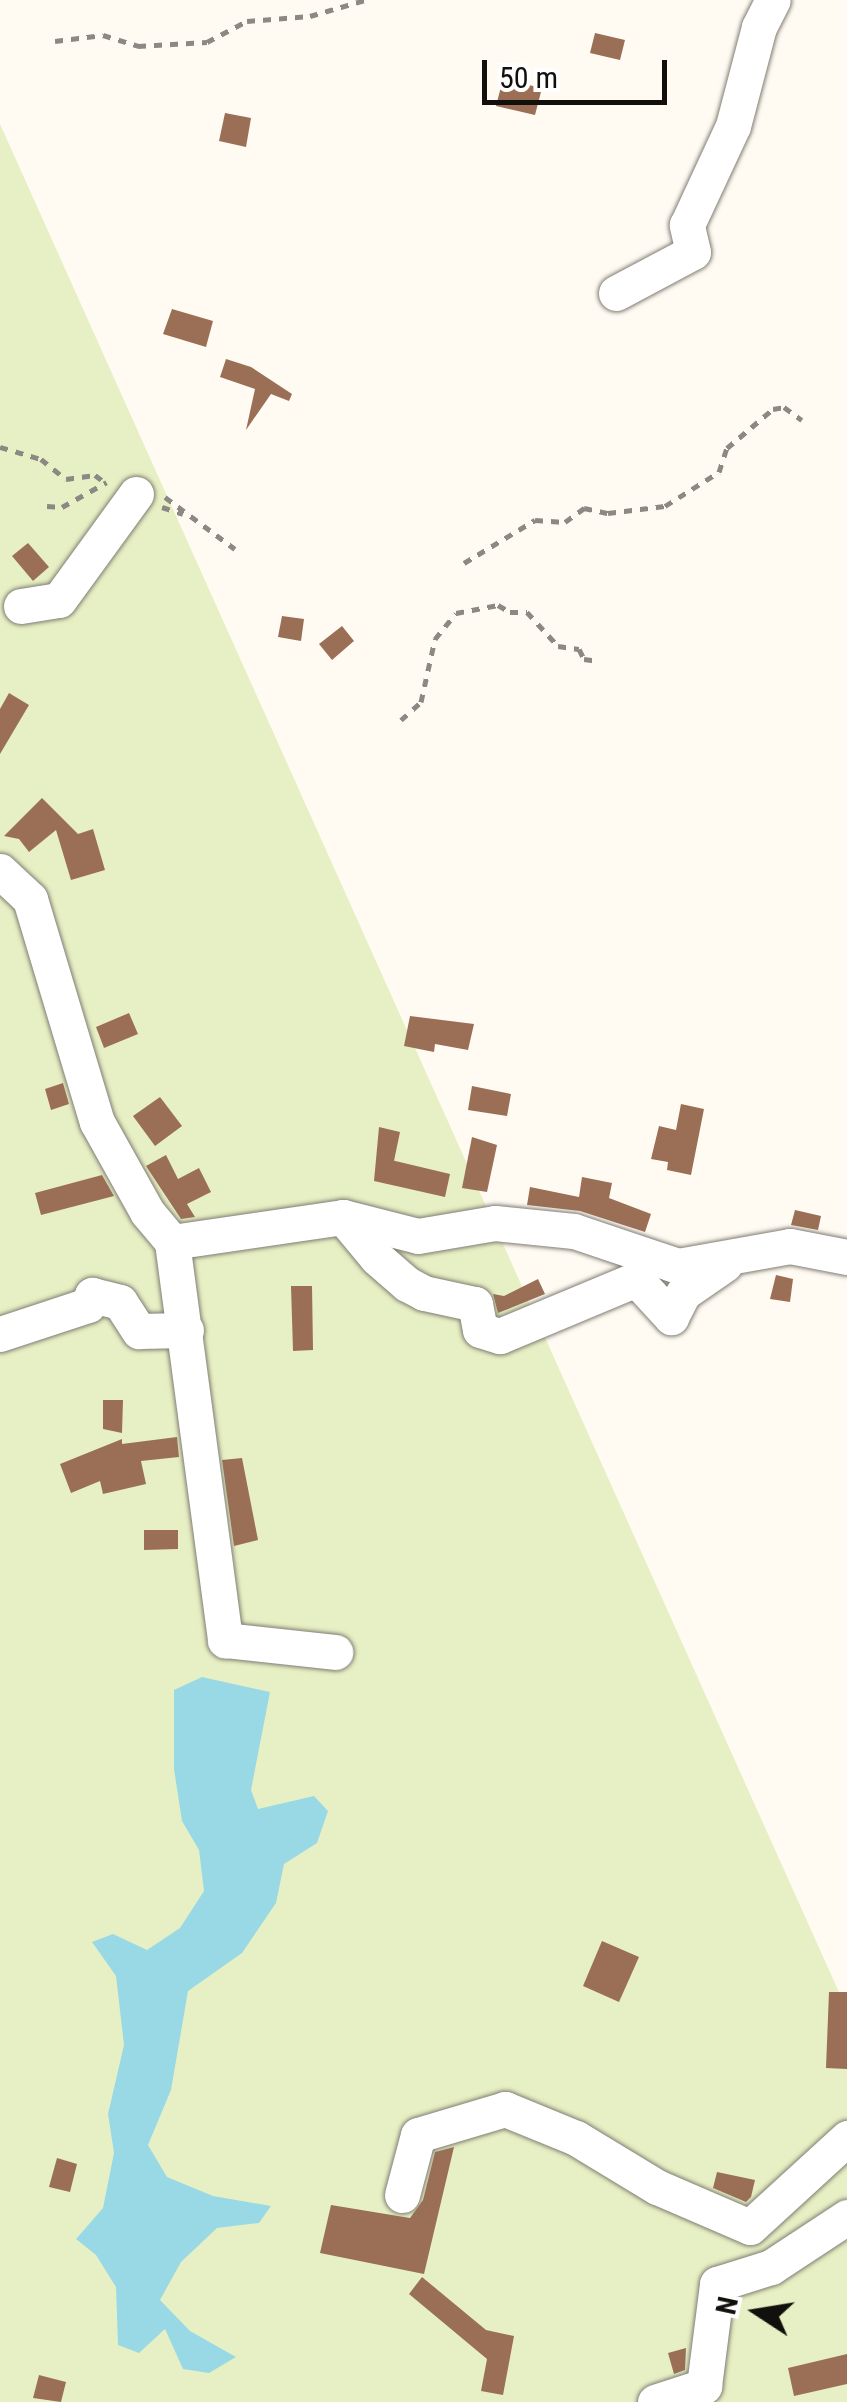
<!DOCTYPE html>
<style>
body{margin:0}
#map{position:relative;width:847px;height:2402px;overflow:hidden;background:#fffbf3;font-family:"Roboto Condensed",sans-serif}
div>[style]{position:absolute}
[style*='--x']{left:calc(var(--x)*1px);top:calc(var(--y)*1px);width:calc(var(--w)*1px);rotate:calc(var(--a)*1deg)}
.green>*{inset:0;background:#e7f0c4}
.water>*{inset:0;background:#99d9e5}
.building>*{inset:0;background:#9a6f55}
.path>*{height:5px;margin-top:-2.5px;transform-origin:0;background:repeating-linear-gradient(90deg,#8c8984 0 8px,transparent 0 16px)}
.roads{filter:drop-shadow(0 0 2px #817d74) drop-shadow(0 0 2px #817d74)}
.minor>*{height:35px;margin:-17.5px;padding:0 17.5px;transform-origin:17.5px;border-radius:17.5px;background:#fff}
span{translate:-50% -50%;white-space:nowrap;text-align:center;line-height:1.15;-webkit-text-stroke:8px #fff;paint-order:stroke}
.north{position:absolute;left:707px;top:2262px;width:100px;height:100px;-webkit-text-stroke:8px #fff;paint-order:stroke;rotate:282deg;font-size:28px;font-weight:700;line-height:40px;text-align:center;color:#12100d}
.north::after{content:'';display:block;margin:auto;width:35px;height:45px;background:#12100d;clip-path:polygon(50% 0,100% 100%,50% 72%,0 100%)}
.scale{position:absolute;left:482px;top:60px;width:185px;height:45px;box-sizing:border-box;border:5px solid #12100d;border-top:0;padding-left:12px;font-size:30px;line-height:35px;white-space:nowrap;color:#12100d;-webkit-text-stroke:8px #fff;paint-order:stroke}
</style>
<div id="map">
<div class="green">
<i style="clip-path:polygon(0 124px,847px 2010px,847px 2402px,0 2402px)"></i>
</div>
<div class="water">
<i style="clip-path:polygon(202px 1677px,270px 1692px,251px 1790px,258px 1809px,314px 1796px,328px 1811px,317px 1843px,284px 1864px,276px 1903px,242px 1953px,188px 1991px,171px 2090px,148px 2145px,167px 2177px,213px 2196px,271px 2206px,259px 2223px,217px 2228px,181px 2262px,160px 2300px,190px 2331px,236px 2357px,209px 2373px,183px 2369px,165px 2329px,139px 2353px,118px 2345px,116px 2287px,96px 2255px,76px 2239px,103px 2208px,114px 2153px,108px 2114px,124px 2045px,116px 1976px,92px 1942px,113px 1934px,147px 1950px,180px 1928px,204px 1891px,199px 1850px,182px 1821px,174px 1769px,174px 1690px)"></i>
</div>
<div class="building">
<i style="clip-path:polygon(595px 33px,625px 40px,620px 60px,590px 53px)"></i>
<i style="clip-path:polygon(503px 79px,542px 88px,535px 115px,496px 106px)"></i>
<i style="clip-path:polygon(225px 113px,251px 118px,246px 147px,219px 141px)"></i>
<i style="clip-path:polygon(172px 309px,213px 321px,206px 347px,163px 334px)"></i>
<i style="clip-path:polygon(226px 359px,251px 367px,292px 394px,289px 401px,271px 394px,246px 430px,255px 389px,220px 377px)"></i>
<i style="clip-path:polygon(28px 543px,49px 567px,33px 581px,12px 556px)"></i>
<i style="clip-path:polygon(282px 616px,304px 619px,301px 641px,278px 637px)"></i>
<i style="clip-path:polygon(342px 626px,354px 641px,332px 660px,319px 644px)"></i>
<i style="clip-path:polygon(9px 693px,29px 705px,0 754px,0 709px)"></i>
<i style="clip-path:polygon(42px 798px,78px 834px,93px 829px,105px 870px,71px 880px,56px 830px,29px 852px,19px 839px,4px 836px)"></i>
<i style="clip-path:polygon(129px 1013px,138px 1034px,104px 1048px,96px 1027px)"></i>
<i style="clip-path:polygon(410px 1016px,474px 1024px,468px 1050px,435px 1044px,434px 1052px,404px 1046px)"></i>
<i style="clip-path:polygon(63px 1083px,69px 1104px,51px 1110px,45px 1089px)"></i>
<i style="clip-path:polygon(472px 1086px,511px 1094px,507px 1116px,468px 1110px)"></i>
<i style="clip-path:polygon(160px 1097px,182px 1126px,155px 1146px,133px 1116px)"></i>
<i style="clip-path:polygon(681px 1104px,704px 1109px,691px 1175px,667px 1170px,668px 1162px,651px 1159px,659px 1126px,676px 1130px)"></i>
<i style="clip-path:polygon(379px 1127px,400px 1132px,394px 1161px,387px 1159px,450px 1174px,445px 1197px,374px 1181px)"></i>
<i style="clip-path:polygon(472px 1137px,497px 1145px,487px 1192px,462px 1188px)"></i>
<i style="clip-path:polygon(166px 1155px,178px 1179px,199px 1168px,211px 1192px,187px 1204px,195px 1217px,181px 1219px,146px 1166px)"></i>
<i style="clip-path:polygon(102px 1175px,114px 1196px,41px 1215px,35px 1193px)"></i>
<i style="clip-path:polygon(582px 1177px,612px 1183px,609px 1198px,651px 1214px,645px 1232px,580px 1211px,527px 1205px,530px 1187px,579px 1197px)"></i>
<i style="clip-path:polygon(795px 1210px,821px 1216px,818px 1230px,791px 1225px)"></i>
<i style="clip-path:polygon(776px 1275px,793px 1279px,790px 1302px,770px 1299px)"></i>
<i style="clip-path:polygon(538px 1279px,545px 1294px,498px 1313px,493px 1294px,504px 1296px)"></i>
<i style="clip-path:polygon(291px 1286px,312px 1286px,313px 1350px,293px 1351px)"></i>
<i style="clip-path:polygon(103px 1400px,123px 1400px,122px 1433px,103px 1429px)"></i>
<i style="clip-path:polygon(177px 1437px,179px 1457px,141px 1461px,146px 1484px,103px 1494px,100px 1481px,71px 1493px,60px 1464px,122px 1439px,122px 1444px)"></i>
<i style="clip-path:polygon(242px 1458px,258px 1540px,234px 1546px,222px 1460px)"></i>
<i style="clip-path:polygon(144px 1530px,178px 1530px,178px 1549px,144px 1550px)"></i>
<i style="clip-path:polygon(602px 1941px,639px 1957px,619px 2002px,583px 1986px)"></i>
<i style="clip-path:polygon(829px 1992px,847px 1992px,847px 2069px,826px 2068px)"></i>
<i style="clip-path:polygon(454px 2147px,424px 2274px,320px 2253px,331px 2205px,410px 2218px,423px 2200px,435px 2152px)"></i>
<i style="clip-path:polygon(57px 2158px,77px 2164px,70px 2192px,49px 2187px)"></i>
<i style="clip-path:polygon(717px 2172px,755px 2180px,751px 2197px,746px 2202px,713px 2188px)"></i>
<i style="clip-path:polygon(422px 2277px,486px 2330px,514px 2336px,503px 2395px,481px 2391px,487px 2359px,409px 2294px)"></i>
<i style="clip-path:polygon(686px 2348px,685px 2370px,674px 2374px,668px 2353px)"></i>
<i style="clip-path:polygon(847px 2354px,847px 2384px,794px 2396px,788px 2368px)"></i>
<i style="clip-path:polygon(39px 2375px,66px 2382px,61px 2402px,33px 2398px)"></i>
</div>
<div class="path">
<i style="--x:55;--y:41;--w:48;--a:-7.1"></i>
<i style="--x:103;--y:35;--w:37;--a:17"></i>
<i style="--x:138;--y:46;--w:69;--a:-3.3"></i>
<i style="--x:207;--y:42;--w:45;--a:-27.7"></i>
<i style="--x:247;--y:21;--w:63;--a:-4.5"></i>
<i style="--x:310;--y:16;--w:57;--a:-16.2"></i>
<i style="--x:0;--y:447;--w:43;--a:16.3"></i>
<i style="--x:41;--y:459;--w:32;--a:39"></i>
<i style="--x:66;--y:479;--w:29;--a:-8"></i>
<i style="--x:95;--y:475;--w:10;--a:37"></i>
<i style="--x:165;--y:497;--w:87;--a:36.6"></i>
<i style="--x:47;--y:506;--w:15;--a:4"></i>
<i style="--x:62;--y:507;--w:51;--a:-29.1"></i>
<i style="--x:162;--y:507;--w:22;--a:18"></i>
<i style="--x:464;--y:563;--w:83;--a:-31.2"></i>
<i style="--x:535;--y:520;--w:30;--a:4"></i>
<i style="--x:565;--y:522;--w:24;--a:-36"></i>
<i style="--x:584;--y:508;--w:25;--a:12"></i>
<i style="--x:608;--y:513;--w:57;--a:-7"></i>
<i style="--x:665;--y:506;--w:64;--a:-32.2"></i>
<i style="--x:719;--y:472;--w:25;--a:-72"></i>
<i style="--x:727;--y:448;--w:60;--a:-40.3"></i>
<i style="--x:773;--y:409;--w:11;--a:-10"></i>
<i style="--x:784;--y:407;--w:22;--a:36"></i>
<i style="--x:401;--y:720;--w:27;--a:-42"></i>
<i style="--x:421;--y:702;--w:65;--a:-77.5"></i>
<i style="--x:435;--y:639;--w:33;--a:-51"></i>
<i style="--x:456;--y:613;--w:43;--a:-10.8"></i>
<i style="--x:498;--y:605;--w:14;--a:30"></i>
<i style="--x:510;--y:612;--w:17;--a:0"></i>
<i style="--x:527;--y:612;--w:46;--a:47.6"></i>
<i style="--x:558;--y:646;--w:21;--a:8"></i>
<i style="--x:579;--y:649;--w:11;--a:63"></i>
<i style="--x:584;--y:659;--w:15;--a:8"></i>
</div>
<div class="roads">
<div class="minor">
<i style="--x:616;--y:293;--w:87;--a:-28"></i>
<i style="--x:693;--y:252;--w:28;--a:-103"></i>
<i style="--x:687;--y:225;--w:109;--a:-65.1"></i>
<i style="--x:733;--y:126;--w:102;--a:-75.3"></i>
<i style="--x:759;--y:27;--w:30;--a:-63"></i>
<i style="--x:21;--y:606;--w:38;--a:-9"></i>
<i style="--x:59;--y:600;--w:131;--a:-54"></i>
<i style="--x:0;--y:871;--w:41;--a:43"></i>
<i style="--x:30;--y:899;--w:233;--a:73.3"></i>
<i style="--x:97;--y:1122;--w:103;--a:60.9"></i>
<i style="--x:147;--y:1212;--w:39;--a:50"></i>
<i style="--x:172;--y:1242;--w:173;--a:-8.3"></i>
<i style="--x:343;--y:1217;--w:77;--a:14.2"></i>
<i style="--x:418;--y:1236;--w:78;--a:-9.6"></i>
<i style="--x:495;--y:1223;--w:79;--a:5.8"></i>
<i style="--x:574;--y:1231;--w:110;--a:18.6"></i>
<i style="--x:678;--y:1266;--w:114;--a:-10.1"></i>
<i style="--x:790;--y:1246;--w:58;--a:10.9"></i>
<i style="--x:343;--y:1217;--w:53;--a:50.3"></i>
<i style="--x:377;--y:1258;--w:40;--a:41"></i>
<i style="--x:407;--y:1284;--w:19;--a:28"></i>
<i style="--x:424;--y:1293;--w:52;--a:12.2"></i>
<i style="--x:475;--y:1304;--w:26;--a:79"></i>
<i style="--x:480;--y:1330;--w:21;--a:17"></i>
<i style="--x:500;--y:1336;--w:147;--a:-22.7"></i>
<i style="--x:636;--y:1279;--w:52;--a:47.4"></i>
<i style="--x:671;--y:1317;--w:27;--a:-63"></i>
<i style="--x:683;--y:1293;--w:51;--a:-34.6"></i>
<i style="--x:172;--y:1242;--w:402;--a:82.4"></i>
<i style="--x:225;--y:1640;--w:111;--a:6.2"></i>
<i style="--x:0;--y:1334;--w:93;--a:-18.2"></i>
<i style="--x:88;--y:1305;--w:11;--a:-68"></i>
<i style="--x:92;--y:1295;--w:29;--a:14"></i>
<i style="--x:120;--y:1302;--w:35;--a:57"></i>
<i style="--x:139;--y:1331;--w:47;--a:-1.2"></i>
<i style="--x:402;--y:2195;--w:62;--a:-75.1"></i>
<i style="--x:418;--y:2135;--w:91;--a:-16.6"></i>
<i style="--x:505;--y:2109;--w:77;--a:22.2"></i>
<i style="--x:576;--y:2138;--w:95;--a:31.2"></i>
<i style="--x:657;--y:2187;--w:101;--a:23.3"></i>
<i style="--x:750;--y:2227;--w:132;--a:-42.5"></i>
<i style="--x:655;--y:2402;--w:52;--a:-18.1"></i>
<i style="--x:704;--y:2386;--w:103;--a:-82.7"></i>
<i style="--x:717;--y:2284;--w:57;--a:-17.5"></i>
<i style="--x:771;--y:2267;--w:91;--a:-33.3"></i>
</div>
</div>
<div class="north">N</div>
<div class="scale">50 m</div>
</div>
